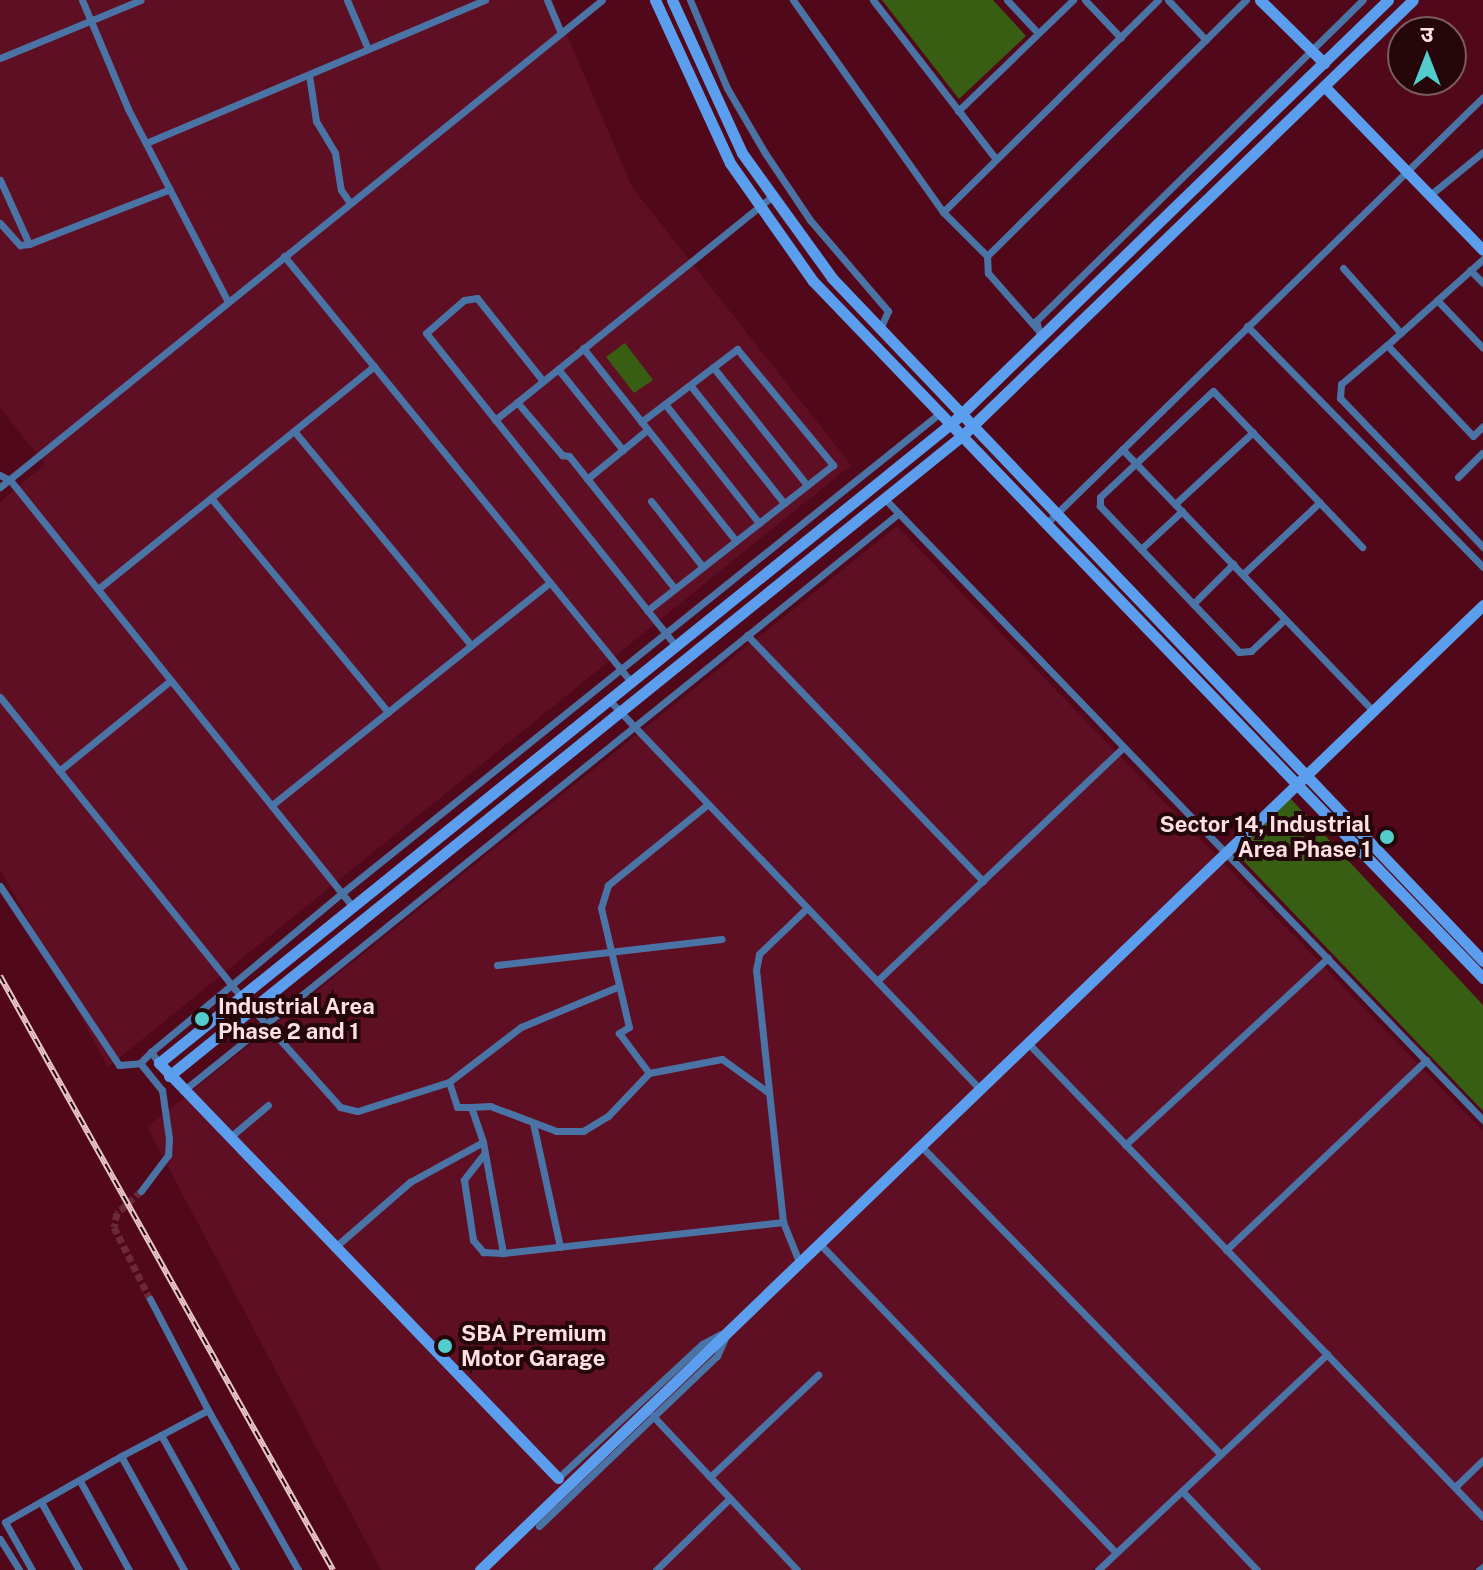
<!DOCTYPE html>
<meta charset="utf-8">
<style>
body{margin:0}
#map{position:relative;width:1483px;height:1570px;overflow:hidden;background:#50081a;font-family:"Public Sans","Noto Sans Devanagari",sans-serif}
div>[style]{position:absolute}
[style*='--x']{left:calc(var(--x)*1px);top:calc(var(--y)*1px);width:calc(var(--w)*1px);rotate:calc(var(--a)*1deg)}
.built>*{inset:0;background:#5f0f24}
.green>*{inset:0;background:#375e13}
.street-tunnel>*{height:7px;margin-top:-3.5px;transform-origin:0;background:repeating-linear-gradient(90deg,#6a2838 0 7px,transparent 0 10.5px)}
.street>*{height:7px;margin:-3.5px;padding:0 3.5px;transform-origin:3.5px;border-radius:3.5px;background:#4b74a6}
.secondary>*{height:11px;margin:-5.5px;padding:0 5.5px;transform-origin:5.5px;border-radius:5.5px;background:#5a9eed}
.rail>*{height:6px;margin-top:-3px;transform-origin:0;background:repeating-linear-gradient(90deg,#24060b 0 9px,#e8c6ca 0 18px);box-sizing:border-box;border-block:2px solid #e8c6ca}
.dots>*{width:22px;height:22px;translate:-50% -50%;box-sizing:border-box;border:4px solid #24060b;border-radius:50%}
span{translate:-50% -50%;white-space:nowrap;text-align:center;line-height:1.15;-webkit-text-stroke:8px #24060b;paint-order:stroke}
.poi-label{font-size:22px;color:#fce0e2;font-weight:700}
.right{translate:-100% -50%;text-align:right}
.left{translate:0 -50%;text-align:left}
.north{position:absolute;left:1387px;top:16px;width:80px;height:80px;box-sizing:border-box;background:#24060b;border:2px solid #7a5d61;border-radius:50%;rotate:0deg;font-size:22px;font-weight:700;line-height:32px;text-align:center;color:#fce0e2}
.north::after{content:'';display:block;margin:auto;width:28px;height:36px;background:#53cdcb;clip-path:polygon(50% 0,100% 100%,50% 72%,0 100%)}
</style>
<div id="map">
<div class="built">
<i style="clip-path:polygon(0 0,552px 0,632px 187px,851px 465px,108px 1067px,0 869px,0 502px,45px 464px,0 408px)"></i>
<i style="clip-path:polygon(897px 526px,1483px 1131px,1483px 1570px,381px 1570px,147px 1127px)"></i>
</div>
<div class="green">
<i style="clip-path:polygon(882px 0,993px 0,1026px 36px,959px 99px)"></i>
<i style="clip-path:polygon(625px 343px,653px 380px,634px 393px,606px 357px)"></i>
<i style="clip-path:polygon(1290px 798px,1483px 1005px,1483px 1111px,1234px 851px)"></i>
</div>
<div class="street-tunnel">
<i style="--x:141;--y:1191;--w:33;--a:137"></i>
<i style="--x:117;--y:1213;--w:14;--a:102"></i>
<i style="--x:114;--y:1227;--w:80;--a:63.4"></i>
</div>
<div class="street">
<i style="--x:82;--y:0;--w:118;--a:67.1"></i>
<i style="--x:128;--y:109;--w:217;--a:62.6"></i>
<i style="--x:347;--y:0;--w:53;--a:66.8"></i>
<i style="--x:547;--y:0;--w:36;--a:67"></i>
<i style="--x:690;--y:0;--w:95;--a:67.2"></i>
<i style="--x:727;--y:88;--w:75;--a:59.7"></i>
<i style="--x:765;--y:153;--w:81;--a:56.1"></i>
<i style="--x:810;--y:220;--w:120;--a:49.4"></i>
<i style="--x:888;--y:311;--w:17;--a:114"></i>
<i style="--x:793;--y:0;--w:260;--a:54.7"></i>
<i style="--x:943;--y:212;--w:62;--a:45"></i>
<i style="--x:987;--y:256;--w:17;--a:87"></i>
<i style="--x:988;--y:273;--w:77;--a:48.7"></i>
<i style="--x:873;--y:0;--w:200;--a:52.3"></i>
<i style="--x:1007;--y:0;--w:44;--a:46.8"></i>
<i style="--x:1085;--y:0;--w:52;--a:46.5"></i>
<i style="--x:1168;--y:0;--w:55;--a:46.5"></i>
<i style="--x:0;--y:58;--w:152;--a:-22.4"></i>
<i style="--x:309;--y:75;--w:47;--a:81.3"></i>
<i style="--x:316;--y:121;--w:37;--a:59"></i>
<i style="--x:335;--y:153;--w:37;--a:81"></i>
<i style="--x:341;--y:190;--w:16;--a:55"></i>
<i style="--x:958;--y:111;--w:160;--a:-44"></i>
<i style="--x:146;--y:143;--w:368;--a:-22.9"></i>
<i style="--x:0;--y:180;--w:70;--a:65.6"></i>
<i style="--x:1430;--y:195;--w:68;--a:-39.1"></i>
<i style="--x:943;--y:212;--w:302;--a:-44.6"></i>
<i style="--x:0;--y:223;--w:30;--a:48"></i>
<i style="--x:20;--y:245;--w:9;--a:-6"></i>
<i style="--x:29;--y:244;--w:151;--a:-21.3"></i>
<i style="--x:284;--y:256;--w:551;--a:50.82"></i>
<i style="--x:987;--y:256;--w:364;--a:-44.7"></i>
<i style="--x:1483;--y:259;--w:129;--a:138.1"></i>
<i style="--x:1387;--y:345;--w:125;--a:46.6"></i>
<i style="--x:1473;--y:436;--w:14;--a:-45"></i>
<i style="--x:1343;--y:268;--w:87;--a:48.3"></i>
<i style="--x:1470;--y:270;--w:18;--a:45"></i>
<i style="--x:1437;--y:300;--w:66;--a:46.2"></i>
<i style="--x:1247;--y:326;--w:337;--a:45.6"></i>
<i style="--x:1041;--y:338;--w:18;--a:-106"></i>
<i style="--x:1036;--y:321;--w:458;--a:-44.5"></i>
<i style="--x:1387;--y:345;--w:60;--a:139.7"></i>
<i style="--x:1341;--y:384;--w:14;--a:94"></i>
<i style="--x:1340;--y:398;--w:207;--a:46.2"></i>
<i style="--x:583;--y:348;--w:246;--a:51.6"></i>
<i style="--x:713;--y:367;--w:151;--a:51.5"></i>
<i style="--x:558;--y:369;--w:104;--a:51.3"></i>
<i style="--x:543;--y:381;--w:106;--a:-128.5"></i>
<i style="--x:477;--y:298;--w:13;--a:171"></i>
<i style="--x:464;--y:300;--w:50;--a:139"></i>
<i style="--x:426;--y:333;--w:401;--a:51.4"></i>
<i style="--x:690;--y:385;--w:151;--a:51.5"></i>
<i style="--x:517;--y:402;--w:70;--a:49.7"></i>
<i style="--x:562;--y:455;--w:7;--a:8"></i>
<i style="--x:569;--y:456;--w:170;--a:51.4"></i>
<i style="--x:665;--y:404;--w:152;--a:51.7"></i>
<i style="--x:495;--y:420;--w:355;--a:-38.9"></i>
<i style="--x:641;--y:422;--w:121;--a:-37.2"></i>
<i style="--x:737;--y:349;--w:151;--a:50.4"></i>
<i style="--x:833;--y:465;--w:236;--a:141.9"></i>
<i style="--x:294;--y:431;--w:278;--a:50.4"></i>
<i style="--x:1122;--y:449;--w:363;--a:46.2"></i>
<i style="--x:0;--y:475;--w:11;--a:27"></i>
<i style="--x:10;--y:480;--w:548;--a:51.23"></i>
<i style="--x:1458;--y:477;--w:34;--a:-45"></i>
<i style="--x:587;--y:479;--w:77;--a:-39.2"></i>
<i style="--x:0;--y:487;--w:774;--a:-38.97"></i>
<i style="--x:211;--y:498;--w:278;--a:50.4"></i>
<i style="--x:885;--y:499;--w:862;--a:46.08"></i>
<i style="--x:651;--y:501;--w:84;--a:51.8"></i>
<i style="--x:1175;--y:504;--w:106;--a:-42.7"></i>
<i style="--x:1048;--y:522;--w:608;--a:-44.33"></i>
<i style="--x:1141;--y:549;--w:56;--a:-42.8"></i>
<i style="--x:1243;--y:574;--w:105;--a:-43.1"></i>
<i style="--x:98;--y:589;--w:355;--a:-38.9"></i>
<i style="--x:1193;--y:604;--w:57;--a:-45"></i>
<i style="--x:1284;--y:620;--w:45;--a:136.8"></i>
<i style="--x:1251;--y:651;--w:12;--a:175"></i>
<i style="--x:1239;--y:652;--w:202;--a:-133.6"></i>
<i style="--x:1100;--y:506;--w:9;--a:-90"></i>
<i style="--x:1100;--y:497;--w:155;--a:-43.2"></i>
<i style="--x:1213;--y:391;--w:216;--a:46.3"></i>
<i style="--x:747;--y:635;--w:341;--a:46.2"></i>
<i style="--x:0;--y:697;--w:371;--a:51.2"></i>
<i style="--x:232;--y:986;--w:162;--a:48.2"></i>
<i style="--x:340;--y:1107;--w:18;--a:13"></i>
<i style="--x:358;--y:1111;--w:96;--a:-17.7"></i>
<i style="--x:449;--y:1082;--w:26;--a:72"></i>
<i style="--x:457;--y:1107;--w:14;--a:0"></i>
<i style="--x:471;--y:1107;--w:37;--a:71"></i>
<i style="--x:483;--y:1142;--w:113;--a:79.8"></i>
<i style="--x:503;--y:1253;--w:282;--a:-6.3"></i>
<i style="--x:783;--y:1222;--w:253;--a:-96.1"></i>
<i style="--x:756;--y:970;--w:16;--a:-79"></i>
<i style="--x:759;--y:954;--w:66;--a:-43.8"></i>
<i style="--x:610;--y:701;--w:533;--a:46.37"></i>
<i style="--x:59;--y:771;--w:144;--a:-39.1"></i>
<i style="--x:708;--y:804;--w:129;--a:141"></i>
<i style="--x:608;--y:885;--w:24;--a:107"></i>
<i style="--x:601;--y:908;--w:122;--a:76.8"></i>
<i style="--x:629;--y:1027;--w:12;--a:149"></i>
<i style="--x:619;--y:1033;--w:50;--a:53.1"></i>
<i style="--x:649;--y:1073;--w:74;--a:-10.9"></i>
<i style="--x:722;--y:1059;--w:58;--a:35.9"></i>
<i style="--x:272;--y:805;--w:356;--a:-38.7"></i>
<i style="--x:0;--y:886;--w:215;--a:56.4"></i>
<i style="--x:119;--y:1065;--w:21;--a:-5"></i>
<i style="--x:140;--y:1063;--w:16;--a:-45"></i>
<i style="--x:497;--y:965;--w:226;--a:-6.6"></i>
<i style="--x:877;--y:981;--w:340;--a:-43.5"></i>
<i style="--x:1027;--y:1042;--w:658;--a:46.17"></i>
<i style="--x:140;--y:1063;--w:35;--a:51"></i>
<i style="--x:162;--y:1090;--w:49;--a:81.7"></i>
<i style="--x:169;--y:1138;--w:17;--a:93"></i>
<i style="--x:168;--y:1155;--w:45;--a:126.9"></i>
<i style="--x:159;--y:1063;--w:14;--a:-126"></i>
<i style="--x:151;--y:1052;--w:249;--a:-39.8"></i>
<i style="--x:342;--y:893;--w:768;--a:-38.76"></i>
<i style="--x:449;--y:1082;--w:91;--a:-37.4"></i>
<i style="--x:521;--y:1027;--w:104;--a:-22.6"></i>
<i style="--x:183;--y:1091;--w:920;--a:-38.91"></i>
<i style="--x:471;--y:1107;--w:19;--a:-3"></i>
<i style="--x:490;--y:1106;--w:71;--a:20.7"></i>
<i style="--x:556;--y:1131;--w:27;--a:0"></i>
<i style="--x:583;--y:1131;--w:29;--a:-31"></i>
<i style="--x:608;--y:1116;--w:59;--a:-46.4"></i>
<i style="--x:533;--y:1123;--w:127;--a:77.7"></i>
<i style="--x:229;--y:1138;--w:51;--a:-40.2"></i>
<i style="--x:920;--y:1145;--w:431;--a:45.8"></i>
<i style="--x:1125;--y:1145;--w:276;--a:-42.7"></i>
<i style="--x:484;--y:1154;--w:33;--a:128"></i>
<i style="--x:464;--y:1180;--w:61;--a:81.5"></i>
<i style="--x:473;--y:1240;--w:16;--a:50"></i>
<i style="--x:483;--y:1252;--w:20;--a:3"></i>
<i style="--x:783;--y:1222;--w:40;--a:68"></i>
<i style="--x:819;--y:1243;--w:429;--a:46.2"></i>
<i style="--x:334;--y:1248;--w:101;--a:-41"></i>
<i style="--x:410;--y:1182;--w:83;--a:-28.7"></i>
<i style="--x:1226;--y:1250;--w:276;--a:-43.5"></i>
<i style="--x:150;--y:1299;--w:125;--a:62.4"></i>
<i style="--x:653;--y:1416;--w:211;--a:46.9"></i>
<i style="--x:161;--y:1435;--w:53;--a:-28"></i>
<i style="--x:208;--y:1410;--w:184;--a:60.6"></i>
<i style="--x:121;--y:1456;--w:45;--a:-27.7"></i>
<i style="--x:161;--y:1435;--w:154;--a:60.9"></i>
<i style="--x:710;--y:1477;--w:149;--a:-43.4"></i>
<i style="--x:558;--y:1478;--w:197;--a:-42.9"></i>
<i style="--x:702;--y:1344;--w:21;--a:-28"></i>
<i style="--x:80;--y:1481;--w:102;--a:61.2"></i>
<i style="--x:1455;--y:1487;--w:39;--a:-44"></i>
<i style="--x:1182;--y:1491;--w:109;--a:46.5"></i>
<i style="--x:41;--y:1502;--w:78;--a:60.8"></i>
<i style="--x:539;--y:1526;--w:246;--a:-43.7"></i>
<i style="--x:717;--y:1356;--w:22;--a:-66"></i>
<i style="--x:0;--y:1539;--w:36;--a:58"></i>
<i style="--x:32;--y:1570;--w:55;--a:-119.4"></i>
<i style="--x:5;--y:1522;--w:133;--a:-29.6"></i>
<i style="--x:121;--y:1456;--w:130;--a:61.1"></i>
<i style="--x:656;--y:1570;--w:103;--a:-44.2"></i>
<i style="--x:1098;--y:1570;--w:315;--a:-43.3"></i>
<i style="--x:1479;--y:1570;--w:5;--a:-37"></i>
</div>
<div class="secondary">
<i style="--x:655;--y:0;--w:179;--a:65.3"></i>
<i style="--x:730;--y:163;--w:144;--a:54.9"></i>
<i style="--x:813;--y:281;--w:967;--a:46.13"></i>
<i style="--x:672;--y:0;--w:168;--a:65.4"></i>
<i style="--x:742;--y:153;--w:154;--a:54.2"></i>
<i style="--x:832;--y:278;--w:944;--a:46.37"></i>
<i style="--x:1260;--y:0;--w:90;--a:44.5"></i>
<i style="--x:1324;--y:86;--w:228;--a:45.9"></i>
<i style="--x:169;--y:1076;--w:1022;--a:-38.92"></i>
<i style="--x:964;--y:434;--w:624;--a:-44.03"></i>
<i style="--x:558;--y:1478;--w:576;--a:-133.87"></i>
<i style="--x:159;--y:1063;--w:1020;--a:-38.91"></i>
<i style="--x:953;--y:422;--w:606;--a:-44.13"></i>
<i style="--x:480;--y:1570;--w:1392;--a:-43.89"></i>
</div>
<div class="rail">
<i style="--x:0;--y:976;--w:681;--a:60.72"></i>
</div>
<div class="dots">
<i style="left:1387px;top:837px;background:#53cdcb"></i>
<i style="left:202px;top:1019px;background:#53cdcb"></i>
<i style="left:445px;top:1346px;background:#53cdcb"></i>
</div>
<div class="poi-label">
<span class="right" style="left:1371px;top:837px">Sector 14, Industrial<br>Area Phase 1</span>
<span class="left" style="left:218px;top:1019px">Industrial Area<br>Phase 2 and 1</span>
<span class="left" style="left:461px;top:1346px">SBA Premium<br>Motor Garage</span>
</div>
<div class="north">उ</div>
</div>
